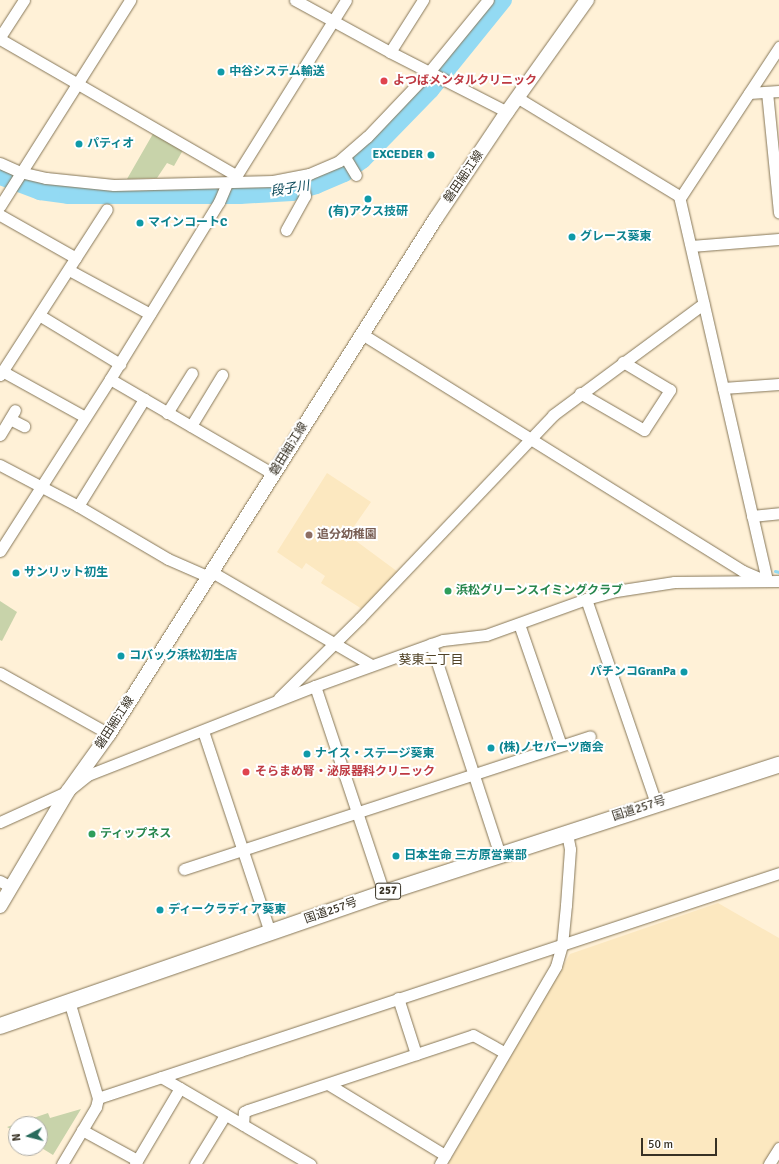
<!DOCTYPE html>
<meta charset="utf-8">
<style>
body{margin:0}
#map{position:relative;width:779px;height:1164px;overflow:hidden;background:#fff1d7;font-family:Signika,"Noto Sans JP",sans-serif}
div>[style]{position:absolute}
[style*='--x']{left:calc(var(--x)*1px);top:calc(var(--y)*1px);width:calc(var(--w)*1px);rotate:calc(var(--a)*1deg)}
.built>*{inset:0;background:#fce8c0}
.green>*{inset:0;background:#c8d3aa}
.stream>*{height:3px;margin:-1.5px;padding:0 1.5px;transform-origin:1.5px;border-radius:1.5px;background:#93daf3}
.river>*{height:18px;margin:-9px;padding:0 9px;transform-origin:9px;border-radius:9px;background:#93daf3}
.roads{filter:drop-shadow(0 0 1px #867759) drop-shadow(0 0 1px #867759)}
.minor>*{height:11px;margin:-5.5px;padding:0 5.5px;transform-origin:5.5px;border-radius:5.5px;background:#fff}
.major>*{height:14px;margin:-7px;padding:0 7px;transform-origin:7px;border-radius:7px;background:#fff}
.highway>*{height:16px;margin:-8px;padding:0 8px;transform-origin:8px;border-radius:8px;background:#fff}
.dots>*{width:11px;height:11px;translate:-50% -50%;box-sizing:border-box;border:2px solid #fff;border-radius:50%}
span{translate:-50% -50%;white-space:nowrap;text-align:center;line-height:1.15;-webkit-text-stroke:4px #fff;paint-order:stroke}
.shield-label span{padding:1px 3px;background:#fff;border:1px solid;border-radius:3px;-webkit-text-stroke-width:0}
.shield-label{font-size:11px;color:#373124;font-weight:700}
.culture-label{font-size:12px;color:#0d838f;font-weight:700}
.left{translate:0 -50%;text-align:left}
.right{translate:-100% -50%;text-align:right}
.health-label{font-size:12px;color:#be3a42;font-weight:700}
.street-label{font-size:12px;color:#373124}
.education-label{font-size:12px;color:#785e54;font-weight:700}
.leisure-label{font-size:12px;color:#27864d;font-weight:700}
.water-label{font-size:13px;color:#094859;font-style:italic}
.neighbourhood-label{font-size:13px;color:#514327}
.north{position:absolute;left:8px;top:1116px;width:40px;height:40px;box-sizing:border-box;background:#fff;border:1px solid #afada7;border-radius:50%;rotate:263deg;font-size:11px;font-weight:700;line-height:16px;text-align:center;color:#373124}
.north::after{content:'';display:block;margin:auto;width:14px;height:18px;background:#286b5c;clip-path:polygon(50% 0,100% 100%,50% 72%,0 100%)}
.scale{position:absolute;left:641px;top:1138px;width:76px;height:18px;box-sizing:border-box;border:2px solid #373124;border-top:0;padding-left:5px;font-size:12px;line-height:14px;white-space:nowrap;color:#373124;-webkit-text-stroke:3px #fff;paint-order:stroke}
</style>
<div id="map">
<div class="built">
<i style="clip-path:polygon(327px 473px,371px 502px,348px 535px,398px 572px,362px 609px,321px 583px,325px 576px,306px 563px,302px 569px,277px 552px)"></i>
<i style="clip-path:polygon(718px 903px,779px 938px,779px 1140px,764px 1164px,448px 1164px,570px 954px)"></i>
</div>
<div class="green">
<i style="clip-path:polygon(154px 132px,183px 150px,174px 166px,167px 163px,157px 178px,127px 179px)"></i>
<i style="clip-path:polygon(0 601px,17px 612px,2px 641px,0 640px)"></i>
<i style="clip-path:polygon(81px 1109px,53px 1155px,40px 1147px,40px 1124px,16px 1124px,16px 1132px,7px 1127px,48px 1113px,50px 1118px)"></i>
</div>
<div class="stream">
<i style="--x:775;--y:571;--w:4;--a:14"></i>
</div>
<div class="river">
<i style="--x:0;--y:176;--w:43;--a:20.6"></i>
<i style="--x:40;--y:191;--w:28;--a:8"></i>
<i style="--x:68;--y:195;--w:172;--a:0"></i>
<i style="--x:240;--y:195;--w:52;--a:-3.3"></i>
<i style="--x:292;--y:192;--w:25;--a:-16"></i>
<i style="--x:316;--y:185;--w:30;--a:-23"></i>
<i style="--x:344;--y:173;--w:22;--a:-36"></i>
<i style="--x:362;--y:160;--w:98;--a:-45.8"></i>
<i style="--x:430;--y:90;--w:116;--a:-51"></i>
</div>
<div class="roads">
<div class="minor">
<i style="--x:295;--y:0;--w:108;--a:28.7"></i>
<i style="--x:390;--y:52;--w:131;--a:27.1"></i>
<i style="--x:0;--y:37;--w:44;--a:-57"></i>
<i style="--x:0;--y:39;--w:272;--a:30"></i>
<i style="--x:390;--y:52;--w:62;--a:-57.6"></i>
<i style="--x:767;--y:92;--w:121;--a:84.3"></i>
<i style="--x:749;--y:93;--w:30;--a:-4"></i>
<i style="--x:518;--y:98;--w:188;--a:31.3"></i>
<i style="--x:679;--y:196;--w:395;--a:77.1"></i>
<i style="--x:345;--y:157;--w:21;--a:59"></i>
<i style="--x:0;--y:163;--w:22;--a:24"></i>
<i style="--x:20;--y:172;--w:27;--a:13"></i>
<i style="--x:46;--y:178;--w:68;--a:5.9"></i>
<i style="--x:114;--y:185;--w:159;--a:-1.4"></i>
<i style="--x:273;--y:181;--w:37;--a:-11"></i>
<i style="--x:309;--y:174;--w:33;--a:-23"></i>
<i style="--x:339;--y:161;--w:37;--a:-41"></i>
<i style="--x:367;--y:137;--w:90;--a:-46.4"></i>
<i style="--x:429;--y:72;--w:93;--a:-50.7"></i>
<i style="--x:233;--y:181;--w:213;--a:-58"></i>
<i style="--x:680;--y:198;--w:181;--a:-56.7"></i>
<i style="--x:0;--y:206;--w:244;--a:-57.7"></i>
<i style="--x:0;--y:215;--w:87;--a:29.5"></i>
<i style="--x:286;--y:230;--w:39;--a:-61"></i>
<i style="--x:305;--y:196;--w:19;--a:-102"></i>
<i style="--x:691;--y:246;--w:88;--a:-4.5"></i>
<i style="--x:69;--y:270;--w:92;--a:28.5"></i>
<i style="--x:39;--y:315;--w:95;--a:31.2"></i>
<i style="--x:362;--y:334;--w:449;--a:31.9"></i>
<i style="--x:743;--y:571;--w:21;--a:23"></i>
<i style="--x:2;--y:371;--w:95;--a:29"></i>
<i style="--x:0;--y:375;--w:197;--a:-57.2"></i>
<i style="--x:110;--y:379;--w:189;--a:30.2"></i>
<i style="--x:723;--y:388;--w:56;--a:-4.1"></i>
<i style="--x:580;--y:393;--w:74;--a:30"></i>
<i style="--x:644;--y:430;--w:48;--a:-57"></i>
<i style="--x:670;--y:390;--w:55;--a:-149.2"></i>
<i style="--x:167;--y:413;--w:47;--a:-58"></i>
<i style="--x:10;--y:419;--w:16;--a:27"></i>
<i style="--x:191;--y:426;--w:60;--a:-58.7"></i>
<i style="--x:0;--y:435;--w:29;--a:-59"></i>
<i style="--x:0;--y:465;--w:88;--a:27.7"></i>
<i style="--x:78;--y:506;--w:104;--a:30.5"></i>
<i style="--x:168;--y:559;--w:45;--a:23.7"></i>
<i style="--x:78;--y:506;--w:126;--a:-58.3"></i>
<i style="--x:752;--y:516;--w:27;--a:-6"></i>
<i style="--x:0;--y:551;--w:204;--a:-57.4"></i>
<i style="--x:110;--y:379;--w:208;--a:-58.4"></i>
<i style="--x:219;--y:202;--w:21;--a:-67"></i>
<i style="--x:212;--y:572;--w:184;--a:30.3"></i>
<i style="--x:586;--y:599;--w:217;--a:71.1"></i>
<i style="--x:519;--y:624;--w:128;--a:70.9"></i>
<i style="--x:431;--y:644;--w:222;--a:71.9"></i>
<i style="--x:0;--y:673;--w:125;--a:29.2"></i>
<i style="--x:315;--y:686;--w:218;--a:71.6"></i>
<i style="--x:279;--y:698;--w:114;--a:-44.6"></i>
<i style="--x:360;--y:618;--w:280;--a:-46.4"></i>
<i style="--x:553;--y:415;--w:187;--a:-36.5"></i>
<i style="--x:203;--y:731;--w:212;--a:71.6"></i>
<i style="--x:0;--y:822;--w:75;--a:-24.5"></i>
<i style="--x:68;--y:791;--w:26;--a:-39"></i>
<i style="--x:88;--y:775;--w:244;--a:-21.4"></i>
<i style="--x:315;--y:686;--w:136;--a:-19.8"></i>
<i style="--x:443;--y:640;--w:43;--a:-6.6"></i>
<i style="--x:486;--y:635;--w:106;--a:-19.8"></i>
<i style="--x:586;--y:599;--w:31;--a:-15"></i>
<i style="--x:616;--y:591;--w:59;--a:-8.8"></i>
<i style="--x:674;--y:582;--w:105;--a:-0.5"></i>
<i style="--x:184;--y:869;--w:427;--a:-18.1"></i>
<i style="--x:0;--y:881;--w:13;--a:29"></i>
<i style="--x:398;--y:998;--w:59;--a:72.2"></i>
<i style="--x:69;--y:1001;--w:101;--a:73.4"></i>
<i style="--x:328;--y:1084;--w:137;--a:31.3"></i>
<i style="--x:180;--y:1088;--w:151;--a:30.3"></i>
<i style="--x:243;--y:1125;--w:13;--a:-86"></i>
<i style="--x:244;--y:1112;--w:4;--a:-27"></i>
<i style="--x:248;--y:1110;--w:237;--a:-18.4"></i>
<i style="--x:473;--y:1035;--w:35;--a:29"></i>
<i style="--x:82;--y:1130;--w:63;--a:28.6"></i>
<i style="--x:62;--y:1164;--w:66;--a:-59.2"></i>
<i style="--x:96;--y:1107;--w:9;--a:-77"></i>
<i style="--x:98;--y:1098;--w:717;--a:-18.28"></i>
<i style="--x:135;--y:1164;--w:88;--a:-59.4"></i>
<i style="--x:180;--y:1088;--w:22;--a:-150"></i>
<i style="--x:195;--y:1164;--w:57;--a:-58.5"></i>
<i style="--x:440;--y:1164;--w:229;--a:-59.6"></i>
<i style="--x:556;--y:966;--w:22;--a:-74"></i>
<i style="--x:562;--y:945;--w:40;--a:-84.3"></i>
<i style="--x:566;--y:905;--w:56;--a:-85.9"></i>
<i style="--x:570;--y:849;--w:16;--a:-101"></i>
<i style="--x:769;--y:1164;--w:19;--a:-58"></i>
</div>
<div class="major">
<i style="--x:0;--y:906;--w:134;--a:-59.4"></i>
<i style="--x:68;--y:791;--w:70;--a:-54.3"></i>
<i style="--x:109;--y:734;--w:611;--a:-57.64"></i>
<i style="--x:436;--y:218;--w:128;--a:-56.2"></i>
<i style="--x:507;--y:112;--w:138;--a:-54.5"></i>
</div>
<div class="highway">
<i style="--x:0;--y:1026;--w:406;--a:-19.1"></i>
<i style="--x:384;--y:893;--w:415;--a:-18"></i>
</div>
</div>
<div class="dots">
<i style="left:221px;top:72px;background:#0f9aa8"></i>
<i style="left:384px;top:81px;background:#e0444e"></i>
<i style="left:79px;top:144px;background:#0f9aa8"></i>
<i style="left:431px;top:155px;background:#0f9aa8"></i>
<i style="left:368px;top:199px;background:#0f9aa8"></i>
<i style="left:140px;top:223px;background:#0f9aa8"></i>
<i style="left:572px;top:237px;background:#0f9aa8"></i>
<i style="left:309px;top:535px;background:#8d6e63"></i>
<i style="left:16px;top:573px;background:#0f9aa8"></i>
<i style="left:448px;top:591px;background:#2e9e5b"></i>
<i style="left:121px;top:656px;background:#0f9aa8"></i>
<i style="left:684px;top:672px;background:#0f9aa8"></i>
<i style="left:491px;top:748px;background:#0f9aa8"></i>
<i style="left:307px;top:754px;background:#0f9aa8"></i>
<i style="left:246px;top:772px;background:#e0444e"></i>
<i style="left:92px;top:834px;background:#2e9e5b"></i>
<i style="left:396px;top:856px;background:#0f9aa8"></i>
<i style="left:160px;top:910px;background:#0f9aa8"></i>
</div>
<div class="shield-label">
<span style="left:388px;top:891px">257</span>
</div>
<div class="culture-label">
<span class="left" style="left:229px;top:72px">中谷システム輸送</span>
<span class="left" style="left:87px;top:144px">パティオ</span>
<span class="right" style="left:423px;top:155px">EXCEDER</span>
<span style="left:368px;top:212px">(有)アクス技研</span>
<span class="left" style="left:148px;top:223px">マインコートC</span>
<span class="left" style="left:580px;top:237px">グレース葵東</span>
<span class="left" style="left:24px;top:573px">サンリット初生</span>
<span class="left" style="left:129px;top:656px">コバック浜松初生店</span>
<span class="right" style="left:676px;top:672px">パチンコGranPa</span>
<span class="left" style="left:499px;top:748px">(株)ノセパーツ商会</span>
<span class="left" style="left:315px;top:754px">ナイス・ステージ葵東</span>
<span class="left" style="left:404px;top:856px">日本生命 三方原営業部</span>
<span class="left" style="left:168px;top:910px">ディークラディア葵東</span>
</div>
<div class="health-label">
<span class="left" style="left:393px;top:81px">よつばメンタルクリニック</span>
<span class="left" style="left:255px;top:772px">そらまめ腎・泌尿器科クリニック</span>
</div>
<div class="street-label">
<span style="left:464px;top:177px;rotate:-56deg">磐田細江線</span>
<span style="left:289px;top:449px;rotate:-58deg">磐田細江線</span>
<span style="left:115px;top:723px;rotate:-57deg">磐田細江線</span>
<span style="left:639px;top:809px;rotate:-18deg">国道257号</span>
<span style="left:331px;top:911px;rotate:-19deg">国道257号</span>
</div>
<div class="education-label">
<span class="left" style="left:317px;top:535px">追分幼稚園</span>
</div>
<div class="leisure-label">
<span class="left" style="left:456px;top:591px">浜松グリーンスイミングクラブ</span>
<span class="left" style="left:100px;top:834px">ティップネス</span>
</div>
<div class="water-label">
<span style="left:290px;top:189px;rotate:-9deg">段子川</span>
</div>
<div class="neighbourhood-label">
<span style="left:431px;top:660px">葵東二丁目</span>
</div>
<div class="north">N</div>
<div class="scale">50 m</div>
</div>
